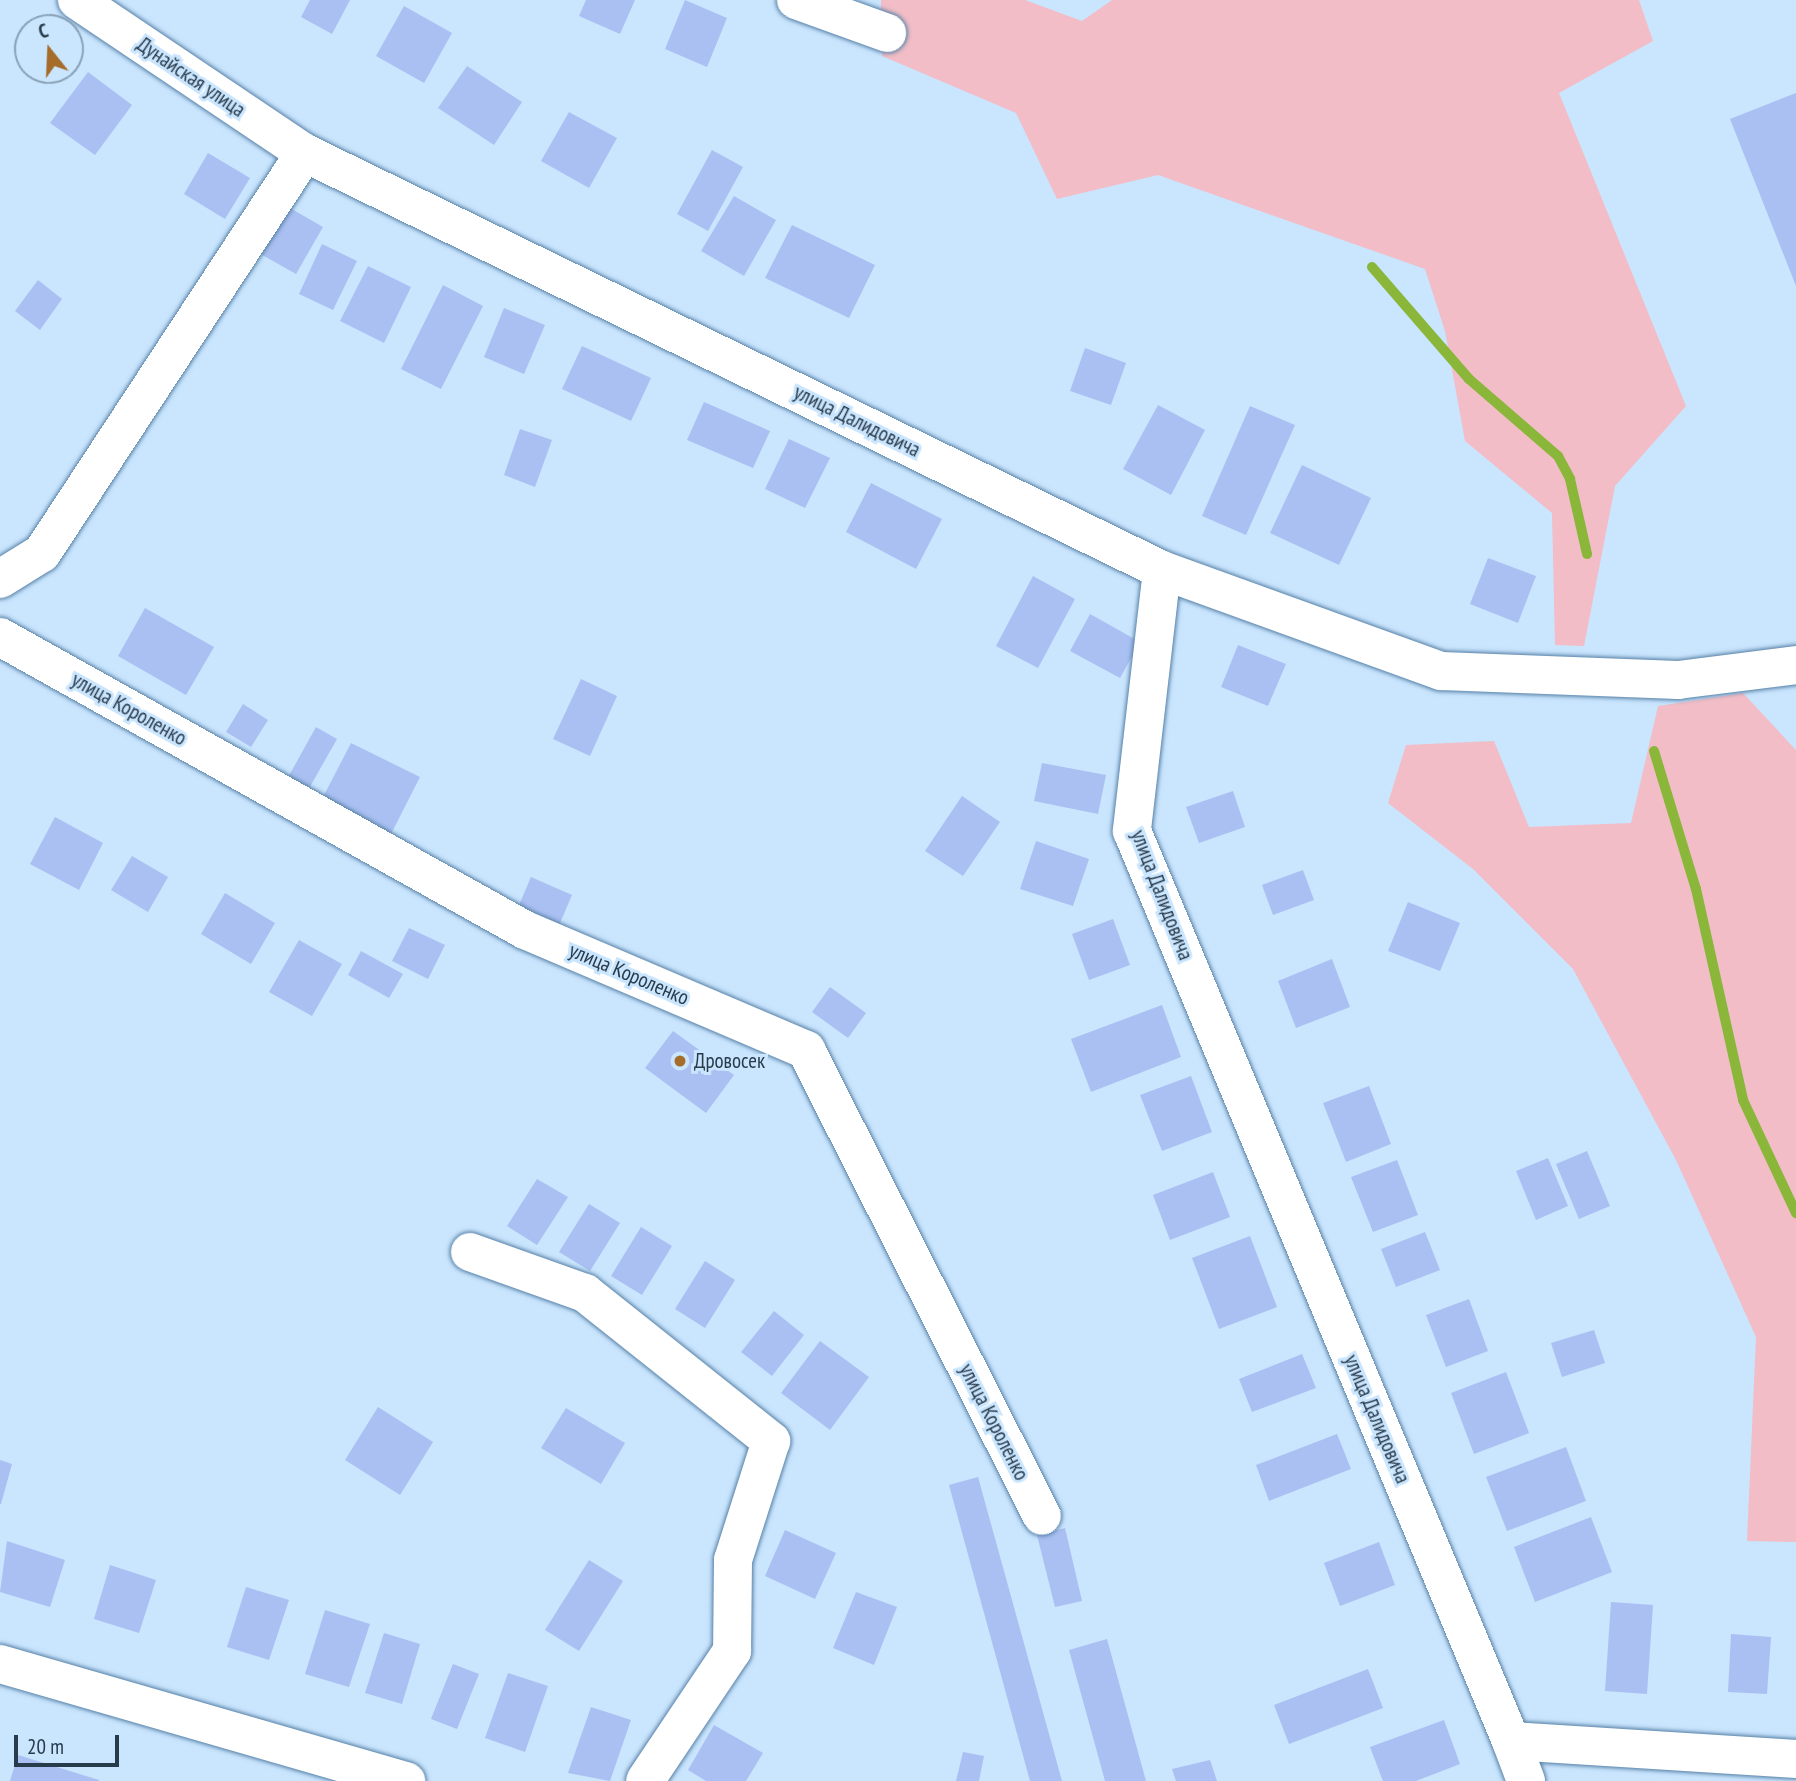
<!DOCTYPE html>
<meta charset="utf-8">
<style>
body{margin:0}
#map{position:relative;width:1796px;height:1781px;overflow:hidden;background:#cae5fe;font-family:"PT Sans Narrow",sans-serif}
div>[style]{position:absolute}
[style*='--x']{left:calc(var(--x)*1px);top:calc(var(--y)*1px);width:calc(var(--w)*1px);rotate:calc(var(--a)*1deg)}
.green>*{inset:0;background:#f2bdc6}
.stream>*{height:10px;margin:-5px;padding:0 5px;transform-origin:5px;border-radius:5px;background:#8ab63a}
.building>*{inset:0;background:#aac0f2}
.roads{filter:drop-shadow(0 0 2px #5681a7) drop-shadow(0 0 2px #5681a7)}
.street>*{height:38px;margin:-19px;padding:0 19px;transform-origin:19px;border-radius:19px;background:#fff}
.dots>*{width:19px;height:19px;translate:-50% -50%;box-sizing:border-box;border:4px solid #cae5fe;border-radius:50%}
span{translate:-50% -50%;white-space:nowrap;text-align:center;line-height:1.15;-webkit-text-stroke:6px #cae5fe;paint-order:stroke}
.street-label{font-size:21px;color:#283b4b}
.poi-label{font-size:21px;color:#283b4b}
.left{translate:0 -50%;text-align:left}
.north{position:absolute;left:14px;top:14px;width:70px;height:70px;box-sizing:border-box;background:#cae5fe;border:2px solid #89a1b6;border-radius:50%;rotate:342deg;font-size:19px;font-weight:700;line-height:28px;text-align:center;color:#283b4b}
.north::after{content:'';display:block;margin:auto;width:24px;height:32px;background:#a56c2a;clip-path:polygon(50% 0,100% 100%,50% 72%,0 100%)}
.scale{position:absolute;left:14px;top:1735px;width:105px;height:32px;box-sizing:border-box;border:4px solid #283b4b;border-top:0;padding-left:9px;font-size:21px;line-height:24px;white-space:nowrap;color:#283b4b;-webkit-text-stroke:5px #cae5fe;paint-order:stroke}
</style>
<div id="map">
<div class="green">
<i style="clip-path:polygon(881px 0,1025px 0,1082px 21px,1112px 0,1639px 0,1653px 41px,1559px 93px,1686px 406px,1615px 486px,1584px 646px,1555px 645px,1552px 513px,1465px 441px,1445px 331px,1425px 269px,1158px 175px,1057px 199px,1016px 113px,882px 56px)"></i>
<i style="clip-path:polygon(1743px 693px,1796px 750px,1796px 1542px,1747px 1541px,1756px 1337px,1676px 1160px,1573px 969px,1473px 869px,1388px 803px,1406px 745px,1494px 741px,1529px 827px,1631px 823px,1658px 706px)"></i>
</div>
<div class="stream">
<i style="--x:1372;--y:267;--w:148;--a:49.1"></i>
<i style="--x:1469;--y:379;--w:118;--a:40.9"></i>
<i style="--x:1558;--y:456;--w:26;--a:62"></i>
<i style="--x:1570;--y:479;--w:77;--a:77.2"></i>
<i style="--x:1654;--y:751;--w:144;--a:73.1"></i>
<i style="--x:1696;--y:889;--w:216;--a:77.4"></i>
<i style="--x:1743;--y:1100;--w:125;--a:64.9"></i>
</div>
<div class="building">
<i style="clip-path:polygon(310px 0,350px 0,332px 34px,301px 17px)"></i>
<i style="clip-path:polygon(586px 0,635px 0,620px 34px,579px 16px)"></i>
<i style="clip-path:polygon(685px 0,727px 18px,707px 67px,665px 49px)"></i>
<i style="clip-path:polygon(404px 6px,452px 33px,424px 83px,376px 56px)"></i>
<i style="clip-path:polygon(467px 66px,522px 102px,494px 145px,438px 108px)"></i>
<i style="clip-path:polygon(88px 72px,132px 105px,95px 155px,50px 123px)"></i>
<i style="clip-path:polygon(1796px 93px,1796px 286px,1730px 119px)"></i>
<i style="clip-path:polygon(569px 112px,617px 138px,589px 188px,541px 161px)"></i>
<i style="clip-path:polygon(712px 150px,743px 167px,708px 231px,677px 214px)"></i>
<i style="clip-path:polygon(208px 153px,250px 178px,225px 219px,184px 194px)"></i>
<i style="clip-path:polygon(734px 196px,776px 220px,744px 276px,701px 251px)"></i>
<i style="clip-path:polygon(283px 204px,323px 227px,296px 274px,257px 252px)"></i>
<i style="clip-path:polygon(792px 225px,875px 265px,849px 318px,765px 278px)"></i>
<i style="clip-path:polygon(322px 244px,357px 261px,333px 310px,299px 294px)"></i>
<i style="clip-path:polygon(368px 266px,411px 287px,384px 343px,340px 321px)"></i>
<i style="clip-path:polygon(38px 280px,62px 299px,40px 330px,15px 311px)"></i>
<i style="clip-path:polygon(443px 285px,483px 306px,441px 389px,401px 369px)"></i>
<i style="clip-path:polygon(504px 308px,545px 325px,524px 374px,484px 357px)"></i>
<i style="clip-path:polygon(582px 346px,651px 378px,631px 421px,562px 389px)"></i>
<i style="clip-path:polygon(1085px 348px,1126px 363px,1111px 405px,1070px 391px)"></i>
<i style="clip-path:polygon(704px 402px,770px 431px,753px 468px,687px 440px)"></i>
<i style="clip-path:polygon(1158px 405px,1205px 430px,1171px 495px,1123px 469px)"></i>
<i style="clip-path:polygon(1250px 406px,1295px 425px,1246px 535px,1202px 516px)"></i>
<i style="clip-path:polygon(520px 429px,552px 440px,535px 487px,504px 475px)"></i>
<i style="clip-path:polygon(789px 439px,830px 458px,805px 508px,765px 489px)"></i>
<i style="clip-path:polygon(1302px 465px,1371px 498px,1339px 565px,1270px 533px)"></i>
<i style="clip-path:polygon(871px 483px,942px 519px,916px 569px,846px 532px)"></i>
<i style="clip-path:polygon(1488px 558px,1536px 576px,1518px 623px,1470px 604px)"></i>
<i style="clip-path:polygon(1033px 576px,1075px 599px,1038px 668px,996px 646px)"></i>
<i style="clip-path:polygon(145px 608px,214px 647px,186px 695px,118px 656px)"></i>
<i style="clip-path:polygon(1090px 614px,1140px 642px,1120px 678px,1070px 651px)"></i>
<i style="clip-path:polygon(1238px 645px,1286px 664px,1268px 706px,1221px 687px)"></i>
<i style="clip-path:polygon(581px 679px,617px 696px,590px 756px,553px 739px)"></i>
<i style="clip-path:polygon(243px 704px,268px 720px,251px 747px,226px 732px)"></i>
<i style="clip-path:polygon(316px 727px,337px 739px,307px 792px,286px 781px)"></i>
<i style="clip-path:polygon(351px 743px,420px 777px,391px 834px,322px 799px)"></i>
<i style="clip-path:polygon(1042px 763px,1106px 775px,1098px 814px,1034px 801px)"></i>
<i style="clip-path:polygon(1233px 791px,1245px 827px,1199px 843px,1186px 807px)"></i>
<i style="clip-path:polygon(962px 796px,1000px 822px,963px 876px,925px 851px)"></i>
<i style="clip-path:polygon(55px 817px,103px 843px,79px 890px,30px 864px)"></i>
<i style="clip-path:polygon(1036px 841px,1089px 859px,1073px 906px,1020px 889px)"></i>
<i style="clip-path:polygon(132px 856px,168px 877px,148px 912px,111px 890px)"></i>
<i style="clip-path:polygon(1303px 870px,1314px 900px,1273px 915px,1262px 885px)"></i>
<i style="clip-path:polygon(531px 877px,572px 895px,554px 937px,513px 919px)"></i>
<i style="clip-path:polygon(225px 893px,275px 923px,251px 964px,201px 934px)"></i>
<i style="clip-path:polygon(1408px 902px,1460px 923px,1440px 971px,1388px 951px)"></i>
<i style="clip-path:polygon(1113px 919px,1130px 965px,1089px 980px,1072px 934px)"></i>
<i style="clip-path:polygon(409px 928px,445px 945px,428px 979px,392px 961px)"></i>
<i style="clip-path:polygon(299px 940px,342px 964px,312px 1016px,269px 992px)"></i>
<i style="clip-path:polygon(361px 951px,403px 974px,389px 998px,348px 975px)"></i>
<i style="clip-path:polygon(1332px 959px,1350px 1007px,1296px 1028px,1278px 981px)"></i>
<i style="clip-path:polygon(830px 987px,866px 1013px,848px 1038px,812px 1012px)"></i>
<i style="clip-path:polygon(1162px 1005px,1181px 1057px,1091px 1092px,1071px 1039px)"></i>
<i style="clip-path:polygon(673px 1031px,734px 1075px,706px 1113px,645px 1068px)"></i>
<i style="clip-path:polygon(1191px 1076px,1212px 1132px,1162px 1151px,1140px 1095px)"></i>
<i style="clip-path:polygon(1369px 1086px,1391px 1144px,1346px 1162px,1323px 1103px)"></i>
<i style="clip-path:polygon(1587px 1151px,1610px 1206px,1579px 1219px,1556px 1164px)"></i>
<i style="clip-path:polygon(1548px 1158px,1568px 1206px,1536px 1220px,1516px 1171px)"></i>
<i style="clip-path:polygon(1397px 1160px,1418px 1215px,1373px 1232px,1351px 1177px)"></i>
<i style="clip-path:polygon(1213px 1172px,1230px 1217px,1170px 1240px,1153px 1195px)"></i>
<i style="clip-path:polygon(537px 1179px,568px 1197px,537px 1245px,507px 1226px)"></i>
<i style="clip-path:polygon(589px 1204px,620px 1223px,590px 1271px,559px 1252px)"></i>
<i style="clip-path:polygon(641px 1227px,672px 1246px,642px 1295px,611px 1276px)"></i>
<i style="clip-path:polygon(1425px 1232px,1440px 1270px,1396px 1287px,1381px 1249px)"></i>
<i style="clip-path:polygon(1250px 1236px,1277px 1307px,1219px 1329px,1192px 1258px)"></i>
<i style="clip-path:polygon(705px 1261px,735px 1280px,705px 1328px,675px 1309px)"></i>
<i style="clip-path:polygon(1469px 1299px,1488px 1351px,1446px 1367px,1426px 1315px)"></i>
<i style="clip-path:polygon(774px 1311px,804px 1335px,772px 1376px,741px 1352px)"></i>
<i style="clip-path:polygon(1594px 1330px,1605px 1363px,1562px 1377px,1551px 1343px)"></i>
<i style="clip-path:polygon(820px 1341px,869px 1377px,830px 1430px,781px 1393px)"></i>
<i style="clip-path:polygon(1302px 1354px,1316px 1388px,1252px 1412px,1239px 1379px)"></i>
<i style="clip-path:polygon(1506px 1372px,1529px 1433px,1474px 1454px,1451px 1393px)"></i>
<i style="clip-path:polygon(378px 1407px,433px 1442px,400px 1495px,345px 1460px)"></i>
<i style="clip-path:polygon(566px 1408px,625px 1443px,601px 1484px,541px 1448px)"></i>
<i style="clip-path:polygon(1337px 1434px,1351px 1469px,1269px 1501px,1256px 1465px)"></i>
<i style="clip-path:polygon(1566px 1447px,1586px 1501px,1507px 1531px,1486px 1477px)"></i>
<i style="clip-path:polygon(0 1460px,12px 1464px,1px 1504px,0 1504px)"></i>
<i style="clip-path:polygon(978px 1477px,1062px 1781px,1030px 1781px,949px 1485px)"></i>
<i style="clip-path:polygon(1591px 1517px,1612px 1572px,1535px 1602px,1514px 1547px)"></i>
<i style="clip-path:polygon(1065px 1528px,1082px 1601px,1055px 1607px,1037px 1535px)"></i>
<i style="clip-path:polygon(785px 1530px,836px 1553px,815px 1599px,765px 1576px)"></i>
<i style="clip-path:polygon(7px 1541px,65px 1560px,50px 1607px,0 1592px)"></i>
<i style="clip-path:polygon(1379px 1542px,1395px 1585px,1340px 1606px,1324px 1563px)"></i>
<i style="clip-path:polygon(589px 1560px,623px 1581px,579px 1651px,545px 1630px)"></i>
<i style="clip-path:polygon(110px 1565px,156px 1580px,139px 1633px,94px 1619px)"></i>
<i style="clip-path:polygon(246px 1587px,289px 1600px,269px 1660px,227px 1647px)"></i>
<i style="clip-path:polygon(856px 1592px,897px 1607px,874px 1665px,833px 1648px)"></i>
<i style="clip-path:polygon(1611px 1602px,1653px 1605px,1647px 1694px,1605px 1691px)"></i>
<i style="clip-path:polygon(325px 1610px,370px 1624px,349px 1687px,305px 1674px)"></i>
<i style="clip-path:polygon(384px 1633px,420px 1644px,402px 1704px,365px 1693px)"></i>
<i style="clip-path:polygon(1731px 1634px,1771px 1637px,1767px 1694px,1728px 1692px)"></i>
<i style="clip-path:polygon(1107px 1639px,1146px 1781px,1105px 1781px,1069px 1650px)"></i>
<i style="clip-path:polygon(453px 1664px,479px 1674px,457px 1729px,431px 1719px)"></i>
<i style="clip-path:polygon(1368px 1669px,1383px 1708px,1289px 1744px,1274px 1705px)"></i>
<i style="clip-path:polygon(508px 1673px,548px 1686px,525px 1752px,485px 1738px)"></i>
<i style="clip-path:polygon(591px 1707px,631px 1720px,610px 1781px,568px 1773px)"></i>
<i style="clip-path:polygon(1444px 1720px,1460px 1764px,1416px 1781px,1383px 1781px,1370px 1747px)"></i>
<i style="clip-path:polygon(714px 1725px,763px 1753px,746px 1781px,706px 1781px,688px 1770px)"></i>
<i style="clip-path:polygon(963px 1752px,984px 1756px,979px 1781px,956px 1781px)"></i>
<i style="clip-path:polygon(18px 1755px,99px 1780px,99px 1781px,10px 1781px)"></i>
<i style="clip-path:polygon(1210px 1760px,1217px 1781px,1176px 1781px,1172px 1769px)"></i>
</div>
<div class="roads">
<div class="street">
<i style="--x:77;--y:0;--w:275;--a:33.9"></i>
<i style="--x:305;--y:153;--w:953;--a:25.95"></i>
<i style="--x:1162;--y:570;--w:263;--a:96.6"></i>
<i style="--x:1132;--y:831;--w:986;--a:67.39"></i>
<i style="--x:1511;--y:1741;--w:286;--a:3.6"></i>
<i style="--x:796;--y:0;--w:97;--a:19.9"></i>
<i style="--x:1162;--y:570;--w:297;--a:19.9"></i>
<i style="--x:1441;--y:671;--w:237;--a:2.2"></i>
<i style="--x:1678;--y:680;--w:119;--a:-7.2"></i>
<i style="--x:0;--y:579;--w:49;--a:-31.8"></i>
<i style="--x:42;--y:553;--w:479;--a:-56.7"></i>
<i style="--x:0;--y:637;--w:601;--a:29.17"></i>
<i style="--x:525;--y:930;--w:306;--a:23.1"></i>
<i style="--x:806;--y:1050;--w:522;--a:63.14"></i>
<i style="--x:470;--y:1252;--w:122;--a:19.6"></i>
<i style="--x:585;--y:1293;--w:238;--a:38.5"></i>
<i style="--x:771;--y:1441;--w:125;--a:107.7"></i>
<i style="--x:733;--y:1560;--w:91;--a:90.6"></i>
<i style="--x:732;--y:1651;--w:156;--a:123.8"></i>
<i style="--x:0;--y:1664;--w:423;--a:16.1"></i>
<i style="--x:1511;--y:1741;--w:43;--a:69.4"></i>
</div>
</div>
<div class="dots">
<i style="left:680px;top:1061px;background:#a56c2a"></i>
</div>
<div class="street-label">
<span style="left:191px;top:77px;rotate:34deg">Дунайская улица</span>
<span style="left:857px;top:421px;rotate:26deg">улица Далидовича</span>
<span style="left:129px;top:709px;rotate:29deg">улица Короленко</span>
<span style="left:1162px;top:895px;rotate:69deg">улица Далидовича</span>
<span style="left:629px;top:974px;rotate:23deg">улица Короленко</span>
<span style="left:1377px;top:1419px;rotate:67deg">улица Далидовича</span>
<span style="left:994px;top:1422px;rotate:63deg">улица Короленко</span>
</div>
<div class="poi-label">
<span class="left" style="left:694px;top:1061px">Дровосек</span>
</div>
<div class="north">С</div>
<div class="scale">20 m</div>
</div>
